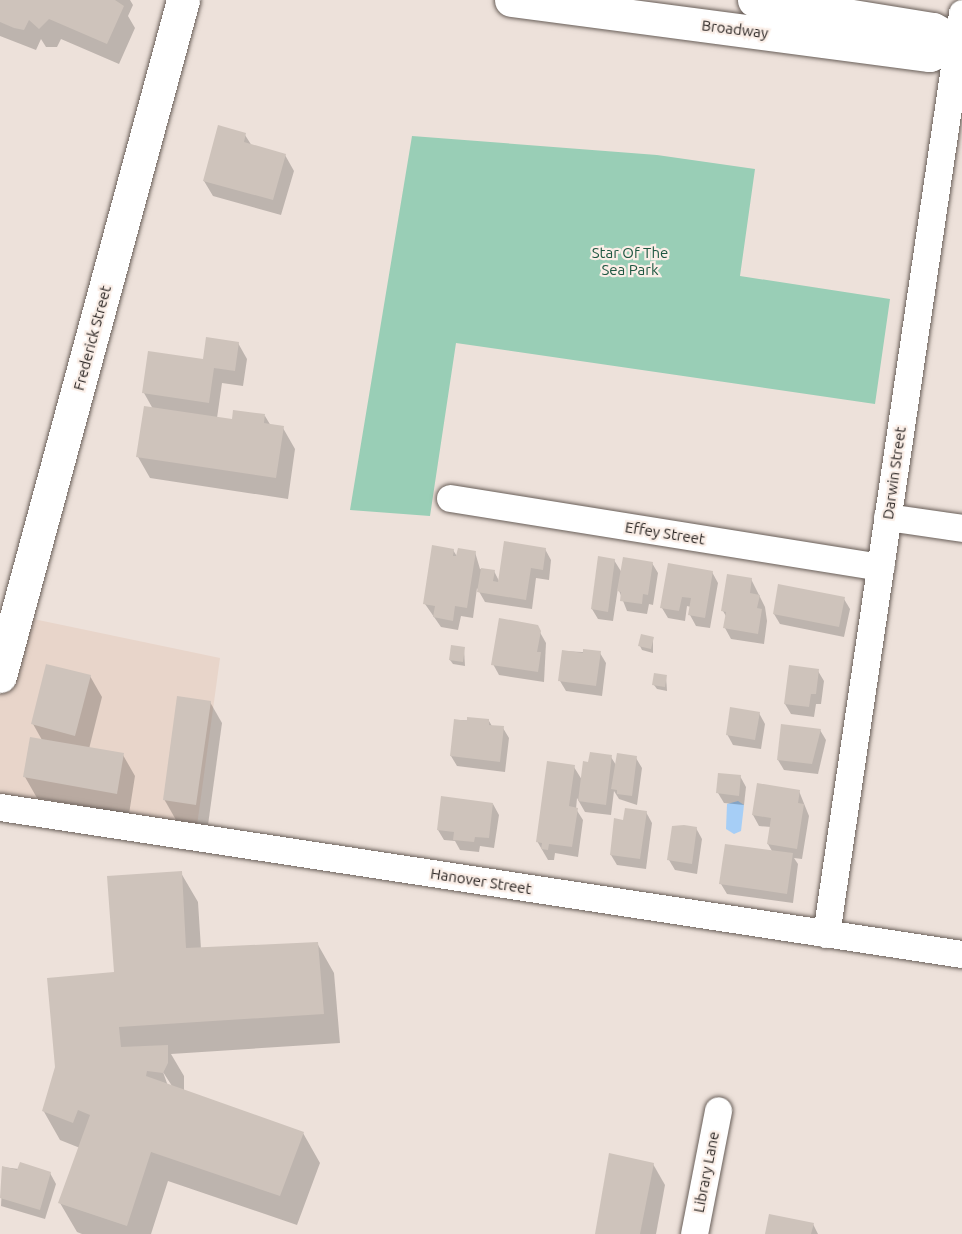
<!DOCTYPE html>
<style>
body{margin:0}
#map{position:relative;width:962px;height:1234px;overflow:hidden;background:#ede1da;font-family:Ubuntu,sans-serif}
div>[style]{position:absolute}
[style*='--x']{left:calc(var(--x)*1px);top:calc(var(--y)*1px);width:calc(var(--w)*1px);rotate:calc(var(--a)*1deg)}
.built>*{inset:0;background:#e8d5ca}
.green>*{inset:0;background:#99ceb6}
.water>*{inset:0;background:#a6cef6}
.shadow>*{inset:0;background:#0003}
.building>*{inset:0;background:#cec3bb}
.roads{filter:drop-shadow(0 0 2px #685e58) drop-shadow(0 0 2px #685e58)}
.minor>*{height:27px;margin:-13.5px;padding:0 13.5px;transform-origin:13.5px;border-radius:13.5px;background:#fff}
.major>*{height:33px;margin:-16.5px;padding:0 16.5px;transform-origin:16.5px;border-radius:16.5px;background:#fff}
span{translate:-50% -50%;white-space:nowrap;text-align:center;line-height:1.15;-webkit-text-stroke:4.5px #faeee7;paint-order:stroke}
.street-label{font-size:15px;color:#292422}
.park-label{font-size:15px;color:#1e5741}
</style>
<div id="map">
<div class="built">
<i style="clip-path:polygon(0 612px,220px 658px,196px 833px,0 804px)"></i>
</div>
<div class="green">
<i style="clip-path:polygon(412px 136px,657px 155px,755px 169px,740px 276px,890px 299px,875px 404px,456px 343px,430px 516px,350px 510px)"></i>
</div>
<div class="water">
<i style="clip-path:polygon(738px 801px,744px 805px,741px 831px,734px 834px,726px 829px,727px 804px)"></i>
</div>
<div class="shadow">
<i style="clip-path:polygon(0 0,130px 0,133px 5px,128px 16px,135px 28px,119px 64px,61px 39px,57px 47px,46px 47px,41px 39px,36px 50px,0 36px)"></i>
<i style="clip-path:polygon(245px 135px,252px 146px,285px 155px,294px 171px,281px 215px,213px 196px,204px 181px)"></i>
<i style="clip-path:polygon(238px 343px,247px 359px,243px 386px,222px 383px,217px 418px,233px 421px,265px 416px,271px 426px,283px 428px,295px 449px,288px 499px,150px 478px,138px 457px,153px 409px,144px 393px)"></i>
<i style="clip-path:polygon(545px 549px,551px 560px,549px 580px,536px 578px,532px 609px,485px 602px,477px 588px,473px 618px,461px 616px,458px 630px,441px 627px,425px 604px,453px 550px,458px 558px,475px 552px,480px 569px,494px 571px,499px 581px)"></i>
<i style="clip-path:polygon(614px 560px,622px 573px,652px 563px,658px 573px,653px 605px,649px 604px,647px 614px,627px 611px,618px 588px,613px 621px,598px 619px,592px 609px)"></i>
<i style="clip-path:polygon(712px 572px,718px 583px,710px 628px,696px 626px,690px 615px,691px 607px,687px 606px,685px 621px,668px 618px,662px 608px)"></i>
<i style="clip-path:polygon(751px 579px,765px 607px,767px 621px,764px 644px,731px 639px,725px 628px,727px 618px,723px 611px)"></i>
<i style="clip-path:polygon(844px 599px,850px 609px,844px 637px,780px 624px,774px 614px)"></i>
<i style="clip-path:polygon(537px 627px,546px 643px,544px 682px,499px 675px,493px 664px)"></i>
<i style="clip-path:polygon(653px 638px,653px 653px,642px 650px,640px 646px)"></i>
<i style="clip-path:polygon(464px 649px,465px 666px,453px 664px,450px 660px)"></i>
<i style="clip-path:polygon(564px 651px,600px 653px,606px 663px,602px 696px,566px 691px,560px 681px)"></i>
<i style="clip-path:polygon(818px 671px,824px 681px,821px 704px,816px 704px,814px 717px,791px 714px,785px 704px)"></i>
<i style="clip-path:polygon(90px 676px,102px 697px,89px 749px,123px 755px,135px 776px,129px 814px,37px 798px,25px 777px,42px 740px,33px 724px)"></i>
<i style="clip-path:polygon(666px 676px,667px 691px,657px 689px,654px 685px)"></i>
<i style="clip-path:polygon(210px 702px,222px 723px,208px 825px,176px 820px,164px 799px)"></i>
<i style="clip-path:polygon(759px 713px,765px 724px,761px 749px,733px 745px,727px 734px)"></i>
<i style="clip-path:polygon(455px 720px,489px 721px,492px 726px,503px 728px,509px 738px,505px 772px,457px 766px,451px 756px)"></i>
<i style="clip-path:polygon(820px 730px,826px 740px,818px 774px,784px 770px,778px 760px)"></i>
<i style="clip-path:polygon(611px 757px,616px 765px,636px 758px,642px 768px,637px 805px,619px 799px,614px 791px,611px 815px,585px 812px,577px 798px,576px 809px,583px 820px,578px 857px,555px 853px,554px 860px,548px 860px,537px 841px,574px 767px,582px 780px,590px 764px)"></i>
<i style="clip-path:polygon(740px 776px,746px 787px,744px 805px,724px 803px,718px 793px)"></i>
<i style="clip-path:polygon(799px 791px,809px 816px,802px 859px,794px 858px,798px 864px,793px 903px,727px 894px,721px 884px,772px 851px,768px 844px,771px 827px,759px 826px,753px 815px)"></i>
<i style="clip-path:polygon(493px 804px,499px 815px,494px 848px,480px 846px,479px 852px,460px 850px,455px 841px,444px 840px,438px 830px)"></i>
<i style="clip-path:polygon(646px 812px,652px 823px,646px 869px,617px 865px,611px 855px,624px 821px)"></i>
<i style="clip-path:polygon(696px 828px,702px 839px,697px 874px,675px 870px,669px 860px)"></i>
<i style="clip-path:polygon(evenodd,181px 873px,198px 902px,201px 949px,317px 943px,334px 973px,340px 1043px,171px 1054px,184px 1076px,184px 1092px,303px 1133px,320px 1163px,297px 1225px,168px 1181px,151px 1234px,82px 1234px,77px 1232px,60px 1203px,80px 1148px,60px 1140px,43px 1110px,116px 973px,181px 873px,163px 1072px,172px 1086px,168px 1086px,163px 1072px)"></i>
<i style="clip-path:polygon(653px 1164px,665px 1185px,656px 1234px,596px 1234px)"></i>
<i style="clip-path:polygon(3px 1167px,50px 1173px,56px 1184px,45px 1219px,1px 1206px)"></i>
<i style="clip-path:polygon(813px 1224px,818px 1234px,766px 1234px)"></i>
</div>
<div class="building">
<i style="clip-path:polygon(0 0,115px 0,124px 6px,107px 44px,49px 19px,39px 29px,29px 20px,24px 30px,14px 28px,0 22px)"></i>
<i style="clip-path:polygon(218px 125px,246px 133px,244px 142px,286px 154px,273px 200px,203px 181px)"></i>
<i style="clip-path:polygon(206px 337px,239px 342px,235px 371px,214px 368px,209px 403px,142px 393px,148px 351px,203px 359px)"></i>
<i style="clip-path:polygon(144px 406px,232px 419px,233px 410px,265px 414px,264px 423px,284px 426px,276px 478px,136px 457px)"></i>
<i style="clip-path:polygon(504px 541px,546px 548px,543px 570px,531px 568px,526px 600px,477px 592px,481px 568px,495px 570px,493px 581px,498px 582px)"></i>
<i style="clip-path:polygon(432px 545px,454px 549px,453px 556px,456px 556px,458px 548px,476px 551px,467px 608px,455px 606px,453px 621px,433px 617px,435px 606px,423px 604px)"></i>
<i style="clip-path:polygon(598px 556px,615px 559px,608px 612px,591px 609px)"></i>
<i style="clip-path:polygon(623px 557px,653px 562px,648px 595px,643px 594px,642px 604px,620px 601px,621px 592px,617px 591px)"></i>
<i style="clip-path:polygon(668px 563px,713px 571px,705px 618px,688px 615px,691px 598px,682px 597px,679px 611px,660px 608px)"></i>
<i style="clip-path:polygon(727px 574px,752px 578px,750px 593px,760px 595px,757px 608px,762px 609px,758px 634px,723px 628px,726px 612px,721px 611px)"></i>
<i style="clip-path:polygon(778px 584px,845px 597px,839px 627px,773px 614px)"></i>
<i style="clip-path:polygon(499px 618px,538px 625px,541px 631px,537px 652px,541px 652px,538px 672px,491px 665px)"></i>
<i style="clip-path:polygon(641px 634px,654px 637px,651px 649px,638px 646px)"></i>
<i style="clip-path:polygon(451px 645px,465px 647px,463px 662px,449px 660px)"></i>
<i style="clip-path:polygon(583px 649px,601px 651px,596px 686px,558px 681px,562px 650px,583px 653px)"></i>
<i style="clip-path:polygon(46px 664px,91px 675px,75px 736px,31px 724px)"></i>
<i style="clip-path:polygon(789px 665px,819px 669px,816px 694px,811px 694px,809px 707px,784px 704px)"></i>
<i style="clip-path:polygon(654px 673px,667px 675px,665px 687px,652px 685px)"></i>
<i style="clip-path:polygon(177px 696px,211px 701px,196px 805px,163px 800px)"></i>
<i style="clip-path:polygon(730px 707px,760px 712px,755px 740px,726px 735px)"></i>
<i style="clip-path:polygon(467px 717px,489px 719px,489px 725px,504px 726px,500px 762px,450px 756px,454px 719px,467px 721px)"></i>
<i style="clip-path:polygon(781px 724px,821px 729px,812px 764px,777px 760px)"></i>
<i style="clip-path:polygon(30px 737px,124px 753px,117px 794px,23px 777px)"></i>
<i style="clip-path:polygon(590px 752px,612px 755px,606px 805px,578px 801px,583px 761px,588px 762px)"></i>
<i style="clip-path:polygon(617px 753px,637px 756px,632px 796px,617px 794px,617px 790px,611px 789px)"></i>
<i style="clip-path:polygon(547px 761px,575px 765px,569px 806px,578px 808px,572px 847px,549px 844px,548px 850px,541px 849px,542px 843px,536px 842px)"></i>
<i style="clip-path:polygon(718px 773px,741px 775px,739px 796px,716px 793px)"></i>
<i style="clip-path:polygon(757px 783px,800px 790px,798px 803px,804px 804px,797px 849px,767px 844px,771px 818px,752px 815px)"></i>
<i style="clip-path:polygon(441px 796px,493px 803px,489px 838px,475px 837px,474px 842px,453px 840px,454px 832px,437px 830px)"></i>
<i style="clip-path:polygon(625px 808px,647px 811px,640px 859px,610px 855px,614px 818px,623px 820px)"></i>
<i style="clip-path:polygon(684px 825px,697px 827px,692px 864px,667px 860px,672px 826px)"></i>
<i style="clip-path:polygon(725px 844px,793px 853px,787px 894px,719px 884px)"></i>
<i style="clip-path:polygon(182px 871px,186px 948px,318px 942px,324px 1014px,119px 1027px,121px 1047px,168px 1045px,168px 1063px,163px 1073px,147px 1071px,146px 1076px,304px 1132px,280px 1196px,151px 1152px,127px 1226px,58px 1203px,90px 1115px,78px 1110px,73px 1123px,42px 1111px,55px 1067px,47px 978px,114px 972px,107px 876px)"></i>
<i style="clip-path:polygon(609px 1153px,654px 1163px,640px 1234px,595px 1234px)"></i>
<i style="clip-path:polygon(20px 1162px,51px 1172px,40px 1210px,0 1198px,2px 1166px,17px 1170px)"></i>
<i style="clip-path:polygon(769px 1214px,814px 1223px,811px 1234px,765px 1234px)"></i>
</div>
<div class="roads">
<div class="minor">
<i style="--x:450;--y:498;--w:436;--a:9.1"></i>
<i style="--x:887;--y:517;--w:76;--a:8.3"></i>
<i style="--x:0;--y:807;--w:973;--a:8.69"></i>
<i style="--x:826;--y:934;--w:931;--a:-81.6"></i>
<i style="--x:694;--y:1234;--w:126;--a:-79"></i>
</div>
<div class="major">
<i style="--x:511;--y:0;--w:422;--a:7.5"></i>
<i style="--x:929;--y:55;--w:31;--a:-21"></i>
<i style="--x:754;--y:0;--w:181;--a:9.2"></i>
<i style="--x:933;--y:29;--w:33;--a:29"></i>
<i style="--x:0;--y:676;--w:700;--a:-74.85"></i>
</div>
</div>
<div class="street-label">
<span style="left:735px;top:29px;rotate:7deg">Broadway</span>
<span style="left:92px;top:338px;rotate:-75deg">Frederick Street</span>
<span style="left:894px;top:473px;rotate:-82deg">Darwin Street</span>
<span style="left:665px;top:533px;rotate:9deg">Effey Street</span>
<span style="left:481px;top:881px;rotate:9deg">Hanover Street</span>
<span style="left:706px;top:1172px;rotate:-79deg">Library Lane</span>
</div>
<div class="park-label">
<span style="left:630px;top:261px">Star Of The<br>Sea Park</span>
</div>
</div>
